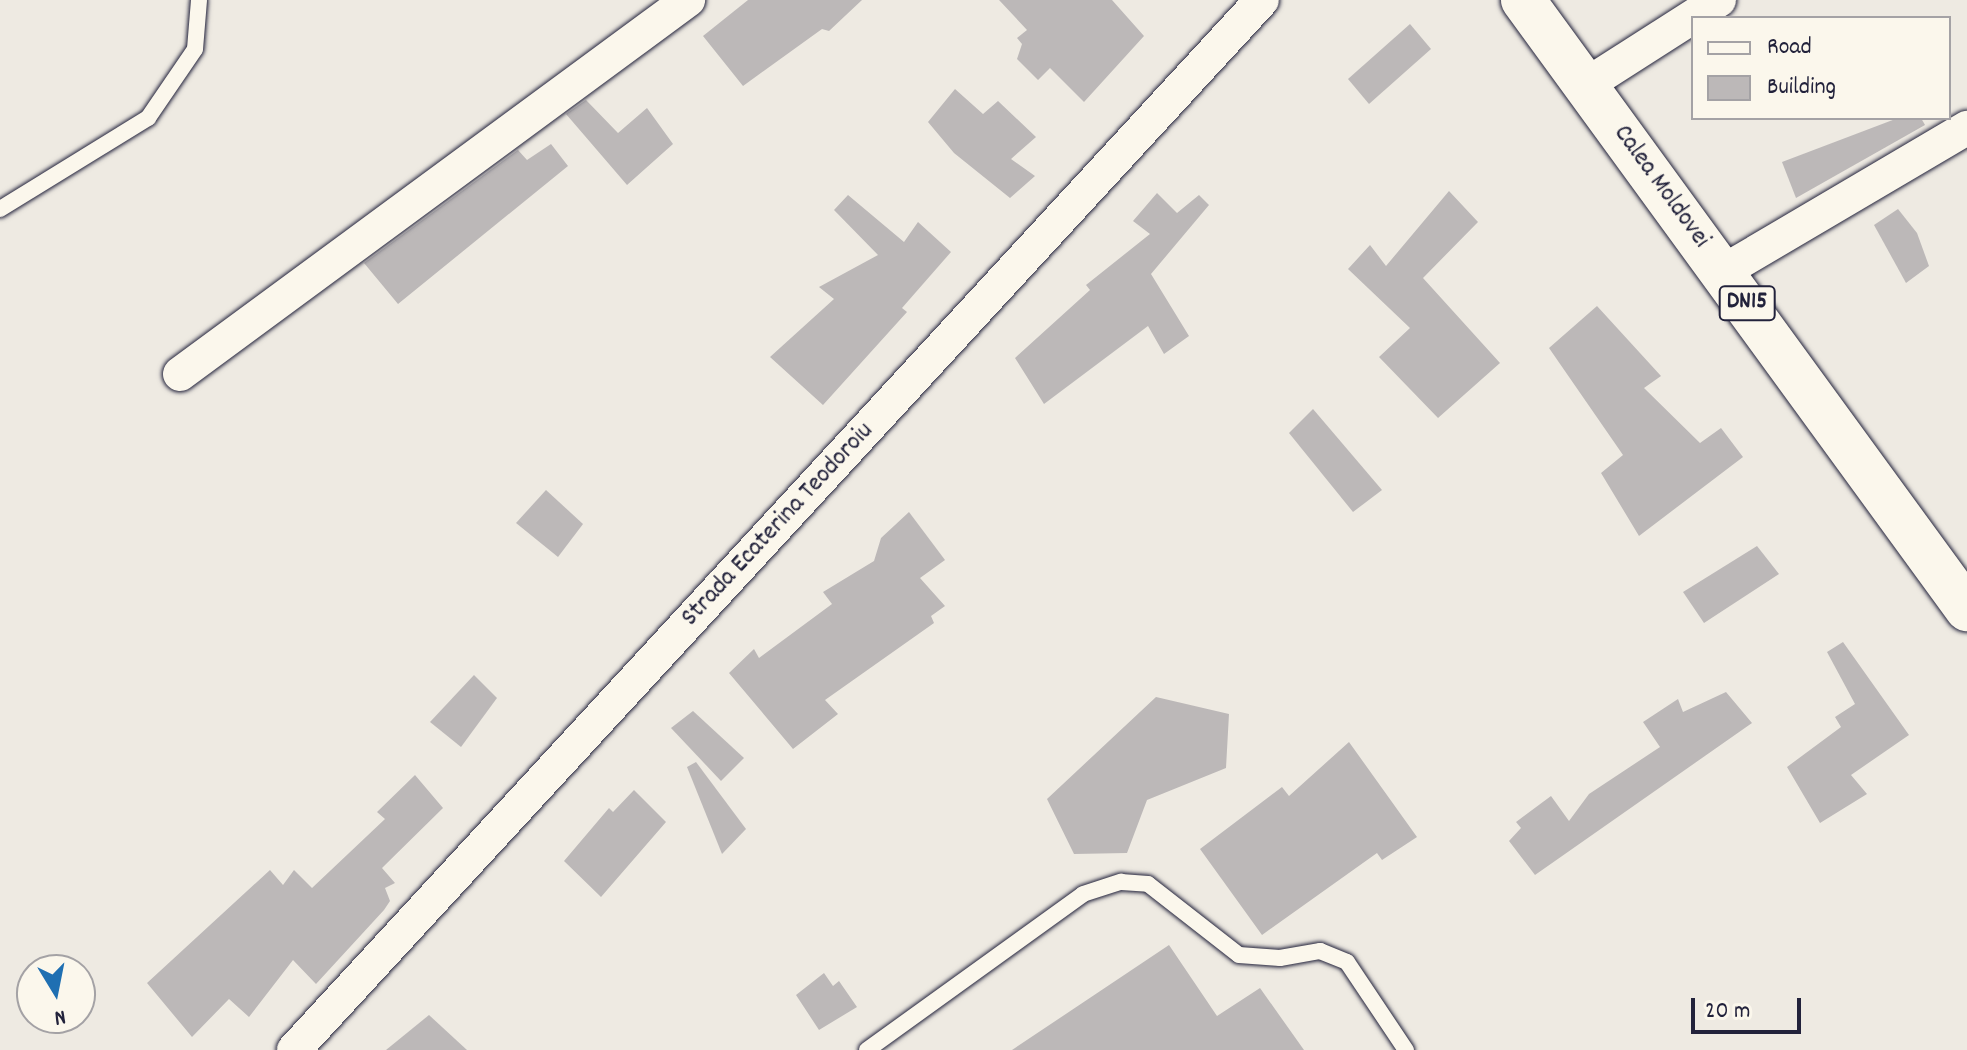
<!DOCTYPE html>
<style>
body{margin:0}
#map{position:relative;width:1967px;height:1050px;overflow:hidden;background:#eeeae2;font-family:Dekko,sans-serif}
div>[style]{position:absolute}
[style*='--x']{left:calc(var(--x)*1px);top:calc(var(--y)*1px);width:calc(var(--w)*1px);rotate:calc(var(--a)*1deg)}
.building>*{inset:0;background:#bcb8b8}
.roads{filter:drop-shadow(0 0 2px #22223b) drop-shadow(0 0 2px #22223b)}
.lane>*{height:16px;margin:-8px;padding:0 8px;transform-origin:8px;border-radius:8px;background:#fbf7ec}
.street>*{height:34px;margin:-17px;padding:0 17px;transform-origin:17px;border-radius:17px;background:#fbf7ec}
.primary>*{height:44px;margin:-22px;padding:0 22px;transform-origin:22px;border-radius:22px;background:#fbf7ec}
span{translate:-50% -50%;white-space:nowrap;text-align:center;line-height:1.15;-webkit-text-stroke:7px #fbf7ec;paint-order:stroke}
.shield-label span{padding:2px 6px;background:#fbf7ec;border:2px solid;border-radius:6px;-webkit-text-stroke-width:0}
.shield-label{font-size:24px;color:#22223b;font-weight:700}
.street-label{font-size:26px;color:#22223b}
.legend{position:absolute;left:1691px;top:16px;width:260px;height:104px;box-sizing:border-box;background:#fbf7ec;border:2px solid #a4a2a5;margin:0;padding:10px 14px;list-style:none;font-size:24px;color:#22223b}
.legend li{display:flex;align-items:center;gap:16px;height:40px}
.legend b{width:40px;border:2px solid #a4a2a5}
.north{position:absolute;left:16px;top:954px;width:80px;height:80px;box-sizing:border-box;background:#fbf7ec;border:2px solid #a4a2a5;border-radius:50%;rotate:170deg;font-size:22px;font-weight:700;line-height:32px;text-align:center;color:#22223b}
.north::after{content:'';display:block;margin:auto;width:28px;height:36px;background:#1f6fb2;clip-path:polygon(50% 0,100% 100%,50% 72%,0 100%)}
.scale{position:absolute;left:1691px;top:998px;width:110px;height:36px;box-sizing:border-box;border:4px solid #22223b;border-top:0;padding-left:10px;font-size:24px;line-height:28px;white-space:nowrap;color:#22223b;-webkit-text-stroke:6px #fbf7ec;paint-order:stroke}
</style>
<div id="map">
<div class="building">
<i style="clip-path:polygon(748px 0,862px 0,829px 31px,822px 29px,743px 86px,703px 36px)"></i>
<i style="clip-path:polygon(999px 0,1112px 0,1144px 36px,1084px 102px,1050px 68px,1038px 80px,1017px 59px,1022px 44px,1017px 38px,1027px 30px)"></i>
<i style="clip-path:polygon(1410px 24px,1431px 49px,1369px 104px,1348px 79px)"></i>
<i style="clip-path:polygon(955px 89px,983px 114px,998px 101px,1036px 137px,1011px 159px,1035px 176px,1010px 198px,954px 153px,928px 122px)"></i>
<i style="clip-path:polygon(586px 100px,618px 133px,647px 108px,673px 144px,627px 185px,566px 114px)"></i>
<i style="clip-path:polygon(1898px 118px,1921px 118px,1925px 125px,1796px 198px,1782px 162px)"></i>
<i style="clip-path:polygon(551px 144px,568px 166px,398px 304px,364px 263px,518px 150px,527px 160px)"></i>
<i style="clip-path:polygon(1449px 191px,1478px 222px,1423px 278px,1500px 363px,1438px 418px,1379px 357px,1410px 328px,1348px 269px,1370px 245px,1386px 266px)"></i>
<i style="clip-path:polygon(1157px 193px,1177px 213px,1199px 195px,1209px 205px,1151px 274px,1189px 336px,1164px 354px,1148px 326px,1044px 404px,1015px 358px,1090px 290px,1086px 285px,1150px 234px,1133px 221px)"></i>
<i style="clip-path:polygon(848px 195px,904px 242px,918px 222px,951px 252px,902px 308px,907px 312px,823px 405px,770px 357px,834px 299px,819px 287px,878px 255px,834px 210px)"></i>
<i style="clip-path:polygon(1898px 209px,1917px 233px,1929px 266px,1906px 283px,1874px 225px)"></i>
<i style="clip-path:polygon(1597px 306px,1661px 376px,1644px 388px,1700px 443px,1721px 428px,1743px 457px,1639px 536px,1601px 473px,1623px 455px,1549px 348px)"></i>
<i style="clip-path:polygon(1313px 409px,1382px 490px,1353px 512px,1289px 433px)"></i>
<i style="clip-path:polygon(546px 490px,583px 524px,558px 557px,516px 523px)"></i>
<i style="clip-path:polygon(909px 512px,945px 560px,920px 578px,945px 606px,931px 616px,934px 623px,825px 700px,838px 714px,793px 749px,729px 673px,754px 649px,759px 658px,832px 604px,823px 592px,874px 561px,881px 538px)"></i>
<i style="clip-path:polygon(1757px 546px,1779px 574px,1704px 623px,1683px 592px)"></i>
<i style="clip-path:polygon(1843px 642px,1909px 735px,1851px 775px,1867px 794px,1820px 823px,1787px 767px,1841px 727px,1835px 717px,1855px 704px,1827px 652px)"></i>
<i style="clip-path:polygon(474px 675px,497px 698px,461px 747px,430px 722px)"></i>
<i style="clip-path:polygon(1726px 692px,1752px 723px,1535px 875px,1509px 841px,1521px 828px,1516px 822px,1551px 796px,1569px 821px,1589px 794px,1660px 747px,1643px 722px,1678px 699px,1683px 712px)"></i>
<i style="clip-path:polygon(1156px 697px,1229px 714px,1226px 768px,1147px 800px,1127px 853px,1074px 854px,1047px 799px)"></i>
<i style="clip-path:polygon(693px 711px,744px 758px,721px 781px,671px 728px)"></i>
<i style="clip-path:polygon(1349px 742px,1417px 837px,1382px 860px,1377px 853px,1262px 935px,1200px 849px,1282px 787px,1289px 796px)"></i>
<i style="clip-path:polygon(696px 762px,746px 829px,722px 854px,687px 767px)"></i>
<i style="clip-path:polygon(415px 775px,443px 808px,382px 868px,395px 883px,385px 888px,390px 901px,384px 910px,316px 984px,293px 960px,249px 1017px,229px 999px,192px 1037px,147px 983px,270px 870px,283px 885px,294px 870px,312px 888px,385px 819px,377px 812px)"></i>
<i style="clip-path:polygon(634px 790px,666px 822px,601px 897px,564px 861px,609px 808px,613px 812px)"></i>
<i style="clip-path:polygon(1169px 945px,1217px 1016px,1260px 988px,1304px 1050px,1012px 1050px)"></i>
<i style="clip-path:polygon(824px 973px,833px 986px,839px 981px,857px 1007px,819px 1030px,796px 995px)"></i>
<i style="clip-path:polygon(429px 1015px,467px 1050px,386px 1050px)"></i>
</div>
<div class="roads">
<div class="lane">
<i style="--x:0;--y:209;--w:174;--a:-31.6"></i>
<i style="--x:148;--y:118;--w:83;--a:-55.7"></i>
<i style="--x:195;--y:49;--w:49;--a:-85.3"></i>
<i style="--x:867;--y:1050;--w:266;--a:-35.8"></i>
<i style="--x:1083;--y:894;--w:40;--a:-18"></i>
<i style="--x:1121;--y:882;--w:27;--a:4"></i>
<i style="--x:1148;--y:884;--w:115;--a:38"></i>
<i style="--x:1239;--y:955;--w:41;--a:4.2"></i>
<i style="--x:1280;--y:958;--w:41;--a:-9.9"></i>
<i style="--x:1320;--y:951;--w:29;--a:22"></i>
<i style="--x:1347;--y:962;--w:106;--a:56.2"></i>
</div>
<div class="street">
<i style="--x:1586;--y:85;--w:158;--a:-32.6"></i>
<i style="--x:1724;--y:271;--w:282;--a:-30.5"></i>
<i style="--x:180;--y:374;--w:631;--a:-36.36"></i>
<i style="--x:294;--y:1050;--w:1428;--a:-47.33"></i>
</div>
<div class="primary">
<i style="--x:1523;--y:0;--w:754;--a:53.91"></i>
</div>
</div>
<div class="shield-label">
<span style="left:1747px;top:303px">DN15</span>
</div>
<div class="street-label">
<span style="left:1661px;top:187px;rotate:54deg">Calea Moldovei</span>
<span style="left:778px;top:525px;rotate:-47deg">Strada Ecaterina Teodoroiu</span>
</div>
<ul class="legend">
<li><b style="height:10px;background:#fbf7ec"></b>Road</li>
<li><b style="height:22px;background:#bcb8b8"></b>Building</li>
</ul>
<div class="north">N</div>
<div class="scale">20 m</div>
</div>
